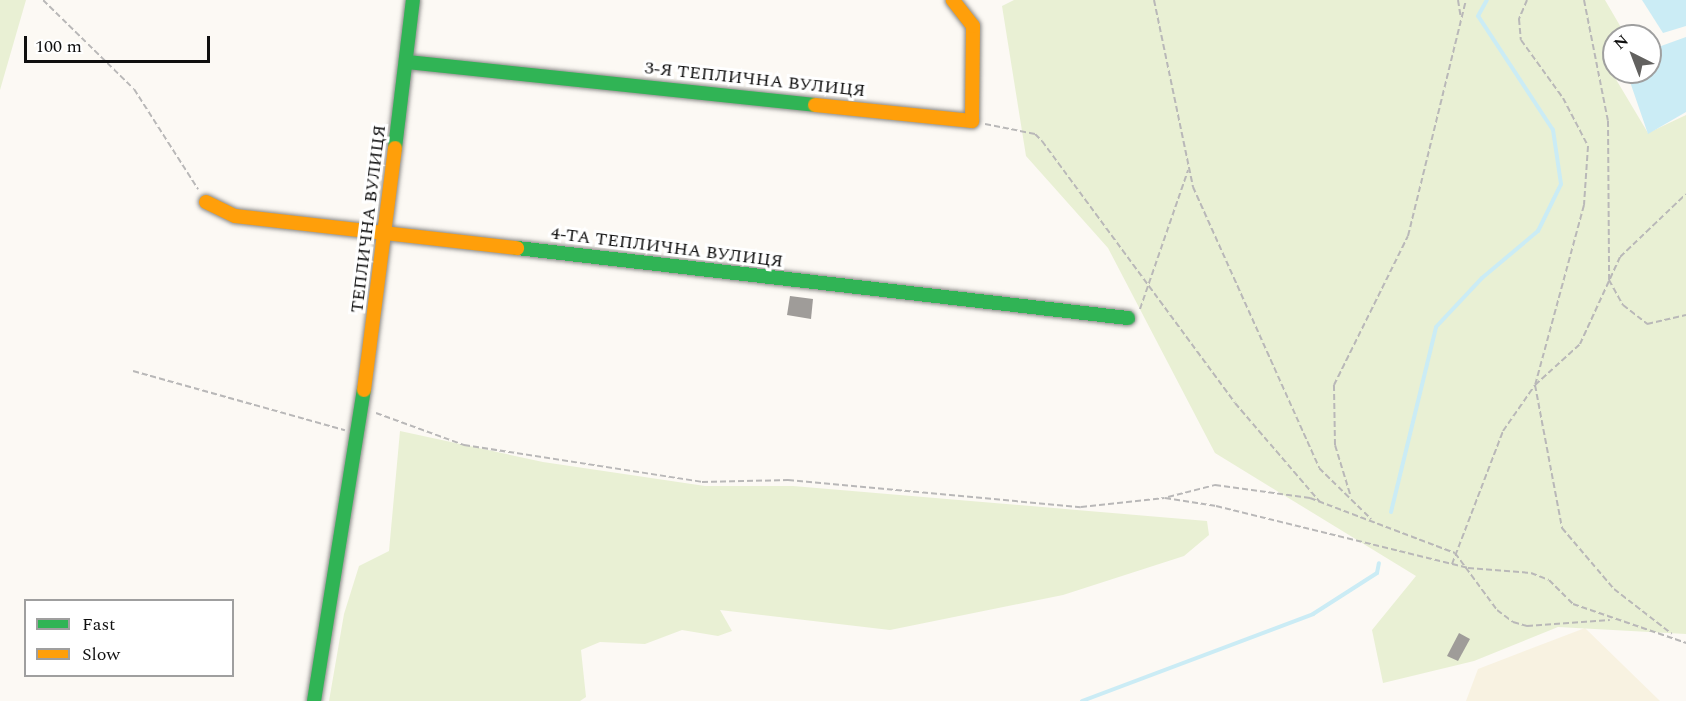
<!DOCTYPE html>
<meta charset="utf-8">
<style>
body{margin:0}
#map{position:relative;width:1686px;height:701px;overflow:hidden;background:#fcf9f4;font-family:Spectral,serif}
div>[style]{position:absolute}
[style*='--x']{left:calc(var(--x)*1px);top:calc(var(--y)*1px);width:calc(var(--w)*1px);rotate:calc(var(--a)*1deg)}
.farmland>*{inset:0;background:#f8f2e1}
.green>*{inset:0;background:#e9f0d4}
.water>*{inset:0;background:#cbecf5}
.stream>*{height:4px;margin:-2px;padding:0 2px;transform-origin:2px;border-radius:2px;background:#cbecf5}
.building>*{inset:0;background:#9f9c99}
.path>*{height:2px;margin-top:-1px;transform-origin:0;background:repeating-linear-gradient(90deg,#b9b8b8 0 6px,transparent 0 9px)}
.roads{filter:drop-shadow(0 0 2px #8c8b89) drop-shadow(0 0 2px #8c8b89)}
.fast>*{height:14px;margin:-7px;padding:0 7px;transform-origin:7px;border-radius:7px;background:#30b455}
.slow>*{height:14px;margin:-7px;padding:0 7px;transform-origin:7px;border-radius:7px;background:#ff9f0a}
span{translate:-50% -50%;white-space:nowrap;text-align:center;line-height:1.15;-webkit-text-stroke:6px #fff;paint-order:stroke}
.street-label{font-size:18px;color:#0f0f0f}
.legend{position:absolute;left:24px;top:599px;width:210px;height:78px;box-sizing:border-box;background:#fff;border:2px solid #9f9f9f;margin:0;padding:8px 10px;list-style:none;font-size:18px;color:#0f0f0f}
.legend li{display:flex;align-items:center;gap:12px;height:30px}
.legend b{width:30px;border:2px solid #9f9f9f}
.north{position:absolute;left:1602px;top:24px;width:60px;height:60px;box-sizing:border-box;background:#fff;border:2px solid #9f9f9f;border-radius:50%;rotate:318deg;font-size:16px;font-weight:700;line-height:24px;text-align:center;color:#0f0f0f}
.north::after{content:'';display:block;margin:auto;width:21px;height:27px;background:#62615f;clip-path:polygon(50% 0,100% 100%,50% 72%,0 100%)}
.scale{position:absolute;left:24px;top:36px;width:186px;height:27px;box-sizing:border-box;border:3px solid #0f0f0f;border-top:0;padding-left:8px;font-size:18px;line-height:21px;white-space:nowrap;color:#0f0f0f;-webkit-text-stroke:4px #fff;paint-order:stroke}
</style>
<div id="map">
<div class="farmland">
<i style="clip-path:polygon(1585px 628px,1660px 701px,1466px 701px,1478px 669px)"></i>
</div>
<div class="green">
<i style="clip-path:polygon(0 0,26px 0,0 90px)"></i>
<i style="clip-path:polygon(1014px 0,1605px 0,1626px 36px,1614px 36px,1614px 76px,1648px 133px,1686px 115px,1686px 634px,1558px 627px,1474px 661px,1383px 683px,1372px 630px,1416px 576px,1215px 453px,1108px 248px,1026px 156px,1002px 6px)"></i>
<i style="clip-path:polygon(400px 431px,543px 462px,705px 486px,793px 486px,1207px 521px,1209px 535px,1184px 556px,1063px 595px,890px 630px,720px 610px,732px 631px,718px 636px,682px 630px,645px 644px,600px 642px,581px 650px,586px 697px,580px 701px,329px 701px,344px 614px,359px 566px,389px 551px)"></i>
</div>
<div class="water">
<i style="clip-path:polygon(1642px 0,1686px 0,1686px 26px,1663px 33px)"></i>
<i style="clip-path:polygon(1686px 37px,1686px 112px,1648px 134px,1628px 76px,1619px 72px,1650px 72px,1650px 50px)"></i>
</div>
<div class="stream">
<i style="--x:1391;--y:512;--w:190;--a:-76.3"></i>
<i style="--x:1436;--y:327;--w:67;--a:-46.8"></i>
<i style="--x:1482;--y:278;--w:73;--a:-40"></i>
<i style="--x:1538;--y:231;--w:52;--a:-63.9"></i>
<i style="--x:1561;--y:184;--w:55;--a:-98.4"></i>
<i style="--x:1553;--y:130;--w:136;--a:-123.3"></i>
<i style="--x:1478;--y:16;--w:18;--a:-61"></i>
<i style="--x:1082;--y:701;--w:247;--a:-20.6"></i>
<i style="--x:1313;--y:614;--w:76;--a:-32.6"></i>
<i style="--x:1377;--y:573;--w:10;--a:-79"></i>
</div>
<div class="building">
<i style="clip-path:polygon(790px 296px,813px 299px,811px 319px,787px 315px)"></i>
<i style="clip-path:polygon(1459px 633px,1470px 639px,1458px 661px,1447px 656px)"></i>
</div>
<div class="path">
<i style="--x:43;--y:0;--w:127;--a:44.4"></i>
<i style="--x:134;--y:89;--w:119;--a:57.4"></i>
<i style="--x:1154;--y:0;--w:191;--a:78.2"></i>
<i style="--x:1193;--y:187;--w:308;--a:65.8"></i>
<i style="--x:1319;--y:468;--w:73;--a:44.4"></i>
<i style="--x:1458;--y:0;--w:18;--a:81"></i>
<i style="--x:1527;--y:0;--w:21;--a:113"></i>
<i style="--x:1519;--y:19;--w:21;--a:85"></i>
<i style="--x:1521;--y:40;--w:72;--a:54.1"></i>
<i style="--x:1563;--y:98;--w:54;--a:62.5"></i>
<i style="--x:1588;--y:146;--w:59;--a:93.9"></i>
<i style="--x:1584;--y:205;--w:187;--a:105.2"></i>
<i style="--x:1535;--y:385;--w:146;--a:79.3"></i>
<i style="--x:1562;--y:528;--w:80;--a:49.6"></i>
<i style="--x:1614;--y:589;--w:73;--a:37.8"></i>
<i style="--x:1584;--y:0;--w:123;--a:78.8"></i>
<i style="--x:1608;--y:121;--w:159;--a:89.6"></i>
<i style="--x:1609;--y:280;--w:29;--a:61"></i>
<i style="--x:1623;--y:305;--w:31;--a:38"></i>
<i style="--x:1647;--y:324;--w:40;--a:-13"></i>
<i style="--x:985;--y:124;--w:51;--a:11.3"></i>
<i style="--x:1035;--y:134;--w:10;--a:45"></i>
<i style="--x:1042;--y:141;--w:325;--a:53.6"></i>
<i style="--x:1235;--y:403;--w:130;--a:49.4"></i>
<i style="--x:1140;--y:309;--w:147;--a:-70.9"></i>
<i style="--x:133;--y:371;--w:220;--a:15.6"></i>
<i style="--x:376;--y:413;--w:94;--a:20"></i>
<i style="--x:464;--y:445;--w:241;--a:8.8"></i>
<i style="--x:702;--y:482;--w:86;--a:-1.3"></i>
<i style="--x:788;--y:480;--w:294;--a:5.3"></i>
<i style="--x:1081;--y:507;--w:84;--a:-6.1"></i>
<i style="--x:1165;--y:498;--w:52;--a:8.9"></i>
<i style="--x:1216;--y:506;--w:260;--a:13.8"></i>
<i style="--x:1468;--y:568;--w:63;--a:4.5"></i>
<i style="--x:1531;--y:573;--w:19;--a:21"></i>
<i style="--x:1549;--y:580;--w:34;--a:45"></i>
<i style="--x:1573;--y:604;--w:120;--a:19"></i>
<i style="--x:1350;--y:494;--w:51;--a:-107"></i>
<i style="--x:1335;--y:445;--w:60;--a:-91"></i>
<i style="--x:1334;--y:385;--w:166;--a:-63.6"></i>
<i style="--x:1408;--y:236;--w:243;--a:-76.2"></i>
<i style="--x:1168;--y:497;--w:49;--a:-14.3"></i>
<i style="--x:1215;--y:485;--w:96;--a:7.8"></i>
<i style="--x:1310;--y:498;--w:155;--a:20.8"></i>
<i style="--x:1455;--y:553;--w:71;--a:53.6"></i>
<i style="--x:1497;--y:610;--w:20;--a:37"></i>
<i style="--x:1513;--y:622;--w:15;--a:16"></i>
<i style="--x:1527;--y:626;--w:83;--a:-4.1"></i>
<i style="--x:1452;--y:564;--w:142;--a:-69"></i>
<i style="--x:1503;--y:431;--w:56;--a:-55.2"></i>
<i style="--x:1535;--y:385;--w:61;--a:-42.3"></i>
<i style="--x:1580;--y:344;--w:96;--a:-65.3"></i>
<i style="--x:1620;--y:257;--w:91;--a:-43.7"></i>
</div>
<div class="roads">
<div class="fast">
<i style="--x:407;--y:62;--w:410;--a:6"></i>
<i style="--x:395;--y:148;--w:149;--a:-83.1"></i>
<i style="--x:517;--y:248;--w:615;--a:6.54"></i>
<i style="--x:314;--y:701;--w:315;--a:-80.9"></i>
</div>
<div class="slow">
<i style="--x:815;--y:105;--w:158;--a:5.8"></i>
<i style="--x:972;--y:121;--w:95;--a:-89.4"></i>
<i style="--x:973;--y:26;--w:33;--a:-128"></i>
<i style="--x:206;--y:202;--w:32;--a:26"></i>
<i style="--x:235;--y:216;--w:284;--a:6.5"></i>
<i style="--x:364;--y:390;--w:244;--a:-82.7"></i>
</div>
</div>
<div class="street-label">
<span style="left:755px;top:80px;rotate:6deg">3-Я ТЕПЛИЧНА ВУЛИЦЯ</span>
<span style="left:369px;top:219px;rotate:-83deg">ТЕПЛИЧНА ВУЛИЦЯ</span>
<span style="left:667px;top:248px;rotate:7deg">4-ТА ТЕПЛИЧНА ВУЛИЦЯ</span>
</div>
<ul class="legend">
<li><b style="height:8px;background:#30b455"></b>Fast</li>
<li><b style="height:8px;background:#ff9f0a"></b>Slow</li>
</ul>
<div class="north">N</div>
<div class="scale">100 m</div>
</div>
